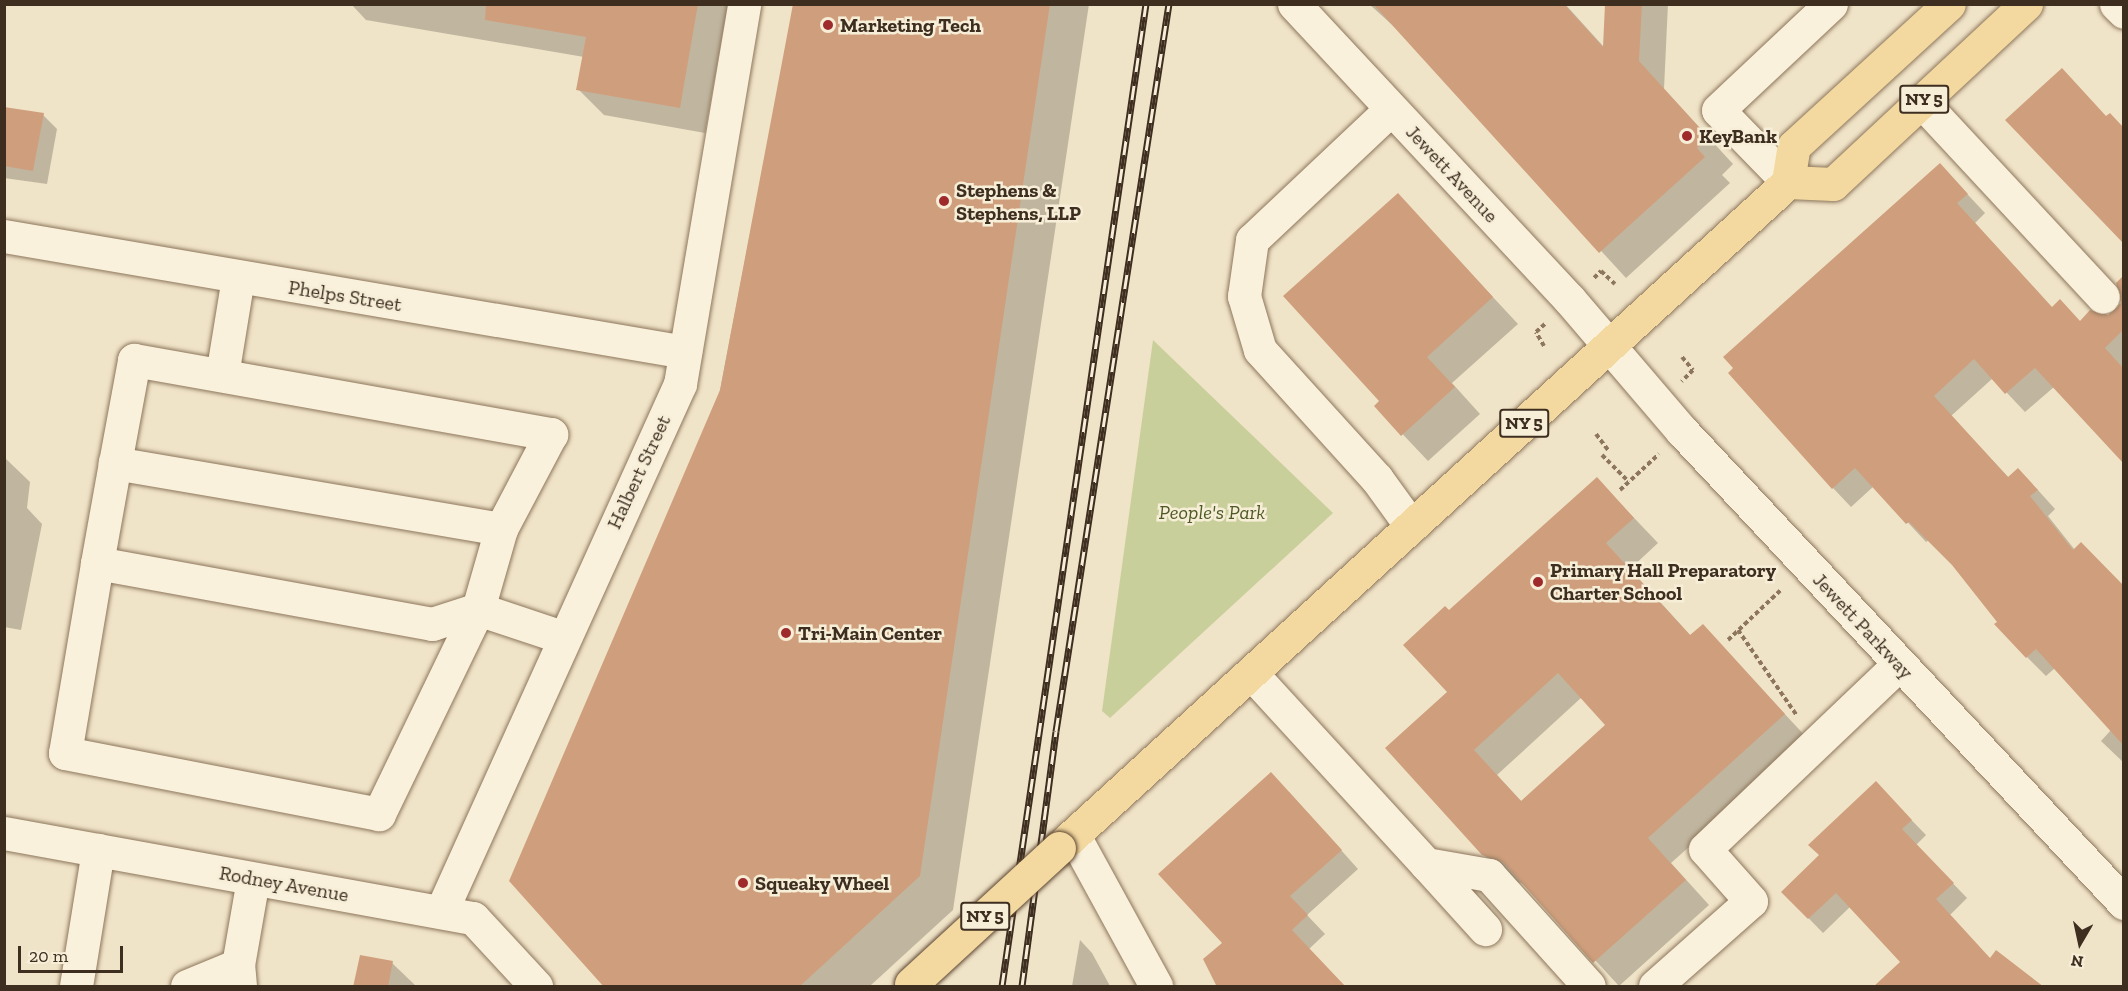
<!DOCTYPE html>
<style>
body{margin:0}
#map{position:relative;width:2128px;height:991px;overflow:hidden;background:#f0e4c8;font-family:"Zilla Slab",serif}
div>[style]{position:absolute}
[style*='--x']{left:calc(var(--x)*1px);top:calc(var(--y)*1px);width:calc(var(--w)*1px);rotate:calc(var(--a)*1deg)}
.green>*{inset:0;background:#c9cf9b}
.shadow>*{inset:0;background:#0003}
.building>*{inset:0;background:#cf9f7d}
.path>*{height:4px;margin-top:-2px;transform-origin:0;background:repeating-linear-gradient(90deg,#8d765c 0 4.5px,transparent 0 7.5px)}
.roads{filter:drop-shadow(0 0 2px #8d765c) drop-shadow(0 0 2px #8d765c)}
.minor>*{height:33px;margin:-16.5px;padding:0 16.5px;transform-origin:16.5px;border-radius:16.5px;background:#faf1dc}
.major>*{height:33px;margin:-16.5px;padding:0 16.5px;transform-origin:16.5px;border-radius:16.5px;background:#f3d9a0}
.rail>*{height:7px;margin-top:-3.5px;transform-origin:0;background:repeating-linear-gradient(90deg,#f7eed8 0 14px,#3d2e20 0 28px);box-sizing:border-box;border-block:2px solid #3d2e20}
.bridges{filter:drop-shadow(0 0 2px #5b4430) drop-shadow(0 0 2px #5b4430)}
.major-bridge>*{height:33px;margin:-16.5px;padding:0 16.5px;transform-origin:16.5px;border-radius:16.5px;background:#f3d9a0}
.dots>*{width:16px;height:16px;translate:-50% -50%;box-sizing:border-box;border:3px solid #f7eed8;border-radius:50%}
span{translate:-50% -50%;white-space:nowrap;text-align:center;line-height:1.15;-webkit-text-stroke:5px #f7eed8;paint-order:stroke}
.shield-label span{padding:2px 4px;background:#f7eed8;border:2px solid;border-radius:4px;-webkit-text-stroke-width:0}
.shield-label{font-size:18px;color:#3d2e20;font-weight:700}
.poi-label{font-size:20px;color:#3d2e20;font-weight:700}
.left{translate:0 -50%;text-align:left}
.street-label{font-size:20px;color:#3d2e20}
.park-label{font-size:20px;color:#4d5a26;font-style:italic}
.frame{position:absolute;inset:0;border:6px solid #3d2e20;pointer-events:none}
.north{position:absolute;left:2050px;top:913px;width:60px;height:60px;-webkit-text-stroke:4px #f7eed8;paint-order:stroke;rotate:189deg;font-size:16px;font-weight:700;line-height:24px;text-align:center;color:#3d2e20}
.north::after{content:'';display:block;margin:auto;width:21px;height:27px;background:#3d2e20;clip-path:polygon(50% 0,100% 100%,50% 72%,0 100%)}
.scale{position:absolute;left:18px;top:946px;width:105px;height:27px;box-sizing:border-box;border:3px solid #3d2e20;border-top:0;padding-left:8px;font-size:18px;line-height:21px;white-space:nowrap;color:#3d2e20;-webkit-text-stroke:4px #f7eed8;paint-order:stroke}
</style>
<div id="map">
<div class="green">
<i style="clip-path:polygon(1153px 340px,1333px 513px,1110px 718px,1102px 711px)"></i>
</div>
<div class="shadow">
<i style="clip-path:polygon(351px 4px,728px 4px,705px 133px,604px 115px,578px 89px,584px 57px,366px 20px)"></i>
<i style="clip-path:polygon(794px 4px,1089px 4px,953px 910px,870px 986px,606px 986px)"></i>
<i style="clip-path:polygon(1369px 4px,1565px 4px,1604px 47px,1606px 4px,1668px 4px,1664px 89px,1733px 164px,1722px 175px,1730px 183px,1626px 278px,1400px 32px)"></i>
<i style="clip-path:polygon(4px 108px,43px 115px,57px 129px,47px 184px,4px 178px)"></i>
<i style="clip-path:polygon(1940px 165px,1985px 213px,1975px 223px,2052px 308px,2080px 323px,2108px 317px,2122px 304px,2124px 277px,2123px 368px,2054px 387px,2025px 412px,1993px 378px,1951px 416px,2009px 478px,2037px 489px,2055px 509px,2048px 516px,2075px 550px,2124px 587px,2124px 763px,2101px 741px,2111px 730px,2055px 668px,2046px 676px,2027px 657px,1996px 624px,1999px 622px,1953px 564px,1929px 540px,1926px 542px,1874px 486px,1851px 507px,1833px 488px)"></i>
<i style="clip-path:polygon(1398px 195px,1518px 324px,1452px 383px,1480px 414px,1428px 461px,1376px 406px,1381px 401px)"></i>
<i style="clip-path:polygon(4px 457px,30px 482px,27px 508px,42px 524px,21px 630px,4px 627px)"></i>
<i style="clip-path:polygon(evenodd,1597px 479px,1658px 543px,1630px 569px,1691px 636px,1703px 626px,1809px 740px,1671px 863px,1709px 905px,1619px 986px,1526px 885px,1509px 879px,1483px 854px,1449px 692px,1449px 612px,1597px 479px,1582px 697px,1607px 725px,1522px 802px,1497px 775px,1582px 697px)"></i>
<i style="clip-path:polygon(1289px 792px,1358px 869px,1307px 915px,1325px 934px,1309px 949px,1224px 943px)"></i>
<i style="clip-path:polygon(1890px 798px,1926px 835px,1916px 845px,1967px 898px,1950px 915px,1990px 959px,1903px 962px,1851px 906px,1823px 933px,1783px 892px)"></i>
<i style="clip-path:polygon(1080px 940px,1092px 953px,1110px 986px,1072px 986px)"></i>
<i style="clip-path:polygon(392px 963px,416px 986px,355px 986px)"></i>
</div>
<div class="building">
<i style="clip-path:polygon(486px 4px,698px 4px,680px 108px,576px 90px,586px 37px,485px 20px)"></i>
<i style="clip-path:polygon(793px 4px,1050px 4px,920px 876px,799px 987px,604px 987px,509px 881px,720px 390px)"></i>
<i style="clip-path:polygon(1373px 4px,1564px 4px,1603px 47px,1605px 4px,1642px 4px,1639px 61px,1709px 138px,1697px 148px,1705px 157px,1599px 253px)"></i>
<i style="clip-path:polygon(2062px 68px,2106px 116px,2110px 113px,2124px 128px,2124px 244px,2005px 120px)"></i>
<i style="clip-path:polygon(4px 107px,44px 113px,33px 171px,4px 166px)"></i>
<i style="clip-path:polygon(1940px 163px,1968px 194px,1957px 203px,2052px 307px,2060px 299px,2080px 321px,2090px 310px,2108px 315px,2121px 303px,2116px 283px,2124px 275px,2124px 329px,2105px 348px,2124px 369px,2124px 464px,2035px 368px,2005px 394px,1974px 359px,1934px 396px,2008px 477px,2018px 468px,2038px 490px,2030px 496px,2073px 550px,2081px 542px,2124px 586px,2124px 746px,2036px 649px,2026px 658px,1994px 624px,1997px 622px,1952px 565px,1909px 522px,1906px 524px,1855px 468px,1832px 489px,1728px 373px,1733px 368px,1723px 357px)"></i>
<i style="clip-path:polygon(1398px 193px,1493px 297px,1427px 357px,1455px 387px,1401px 436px,1374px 406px,1379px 401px,1283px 296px)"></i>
<i style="clip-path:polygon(evenodd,1597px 477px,1634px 518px,1606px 543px,1690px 635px,1703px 624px,1785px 714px,1648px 838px,1686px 880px,1593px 963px,1503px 862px,1482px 855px,1385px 748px,1447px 692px,1403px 645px,1445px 606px,1449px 610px,1597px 477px,1558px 673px,1605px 725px,1521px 801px,1474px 750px,1558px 673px)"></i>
<i style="clip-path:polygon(1271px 772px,1342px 850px,1290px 896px,1308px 915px,1292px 930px,1346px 987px,1217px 987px,1203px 959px,1222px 943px,1158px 874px)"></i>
<i style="clip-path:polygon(1876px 781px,1912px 820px,1902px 829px,1954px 883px,1936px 899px,1990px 958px,1996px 950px,2044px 987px,1873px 987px,1900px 962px,1836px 893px,1808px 919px,1781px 892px,1819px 855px,1808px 845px)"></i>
<i style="clip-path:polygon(360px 955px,393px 961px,388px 987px,353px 987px)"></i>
</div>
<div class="path">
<i style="--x:1594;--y:278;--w:10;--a:-45"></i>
<i style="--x:1601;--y:271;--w:19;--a:43"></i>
<i style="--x:1544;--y:346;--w:16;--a:-120"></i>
<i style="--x:1536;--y:332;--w:12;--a:-42"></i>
<i style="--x:1682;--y:357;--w:17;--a:50"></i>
<i style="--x:1693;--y:370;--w:16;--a:135"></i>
<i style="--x:1596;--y:434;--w:20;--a:53"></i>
<i style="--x:1602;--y:455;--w:38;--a:45"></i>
<i style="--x:1620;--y:490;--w:53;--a:-42.7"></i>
<i style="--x:1738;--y:630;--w:104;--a:55.5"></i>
<i style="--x:1728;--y:640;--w:74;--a:-43.4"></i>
</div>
<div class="roads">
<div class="minor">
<i style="--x:1294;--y:4;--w:405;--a:47"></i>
<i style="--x:1570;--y:300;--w:172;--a:49.5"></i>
<i style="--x:1682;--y:431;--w:647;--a:46.88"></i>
<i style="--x:2116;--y:4;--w:11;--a:45"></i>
<i style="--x:1921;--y:101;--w:267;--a:47.1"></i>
<i style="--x:1391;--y:109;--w:191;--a:136.7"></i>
<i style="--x:1252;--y:240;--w:57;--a:98.1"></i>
<i style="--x:1244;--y:296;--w:56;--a:73.5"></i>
<i style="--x:1260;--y:350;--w:174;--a:47.8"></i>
<i style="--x:1377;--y:479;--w:58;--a:54.1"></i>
<i style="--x:1788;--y:182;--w:100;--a:-134.2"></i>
<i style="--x:1718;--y:110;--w:155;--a:-43.2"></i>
<i style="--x:4;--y:236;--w:691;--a:9.67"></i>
<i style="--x:222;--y:375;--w:99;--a:-80.7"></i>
<i style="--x:501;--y:529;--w:392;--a:-170.3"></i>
<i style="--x:115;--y:463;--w:105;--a:-79.5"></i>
<i style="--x:134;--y:360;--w:424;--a:10.1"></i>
<i style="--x:551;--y:434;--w:107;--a:117.8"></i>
<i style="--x:501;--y:529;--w:83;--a:106"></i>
<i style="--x:478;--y:609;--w:228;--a:115.8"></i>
<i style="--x:379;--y:814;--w:320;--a:-169"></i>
<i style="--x:65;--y:753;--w:193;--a:-80.4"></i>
<i style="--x:97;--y:563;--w:341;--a:10.3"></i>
<i style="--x:432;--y:624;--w:48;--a:-18.1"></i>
<i style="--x:478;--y:609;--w:89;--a:18.4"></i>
<i style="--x:97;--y:563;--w:102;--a:-79.8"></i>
<i style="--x:1251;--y:673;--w:259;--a:47.5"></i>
<i style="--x:1426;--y:864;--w:64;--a:9.9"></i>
<i style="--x:1489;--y:875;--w:149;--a:48"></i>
<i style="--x:4;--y:833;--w:477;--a:10.3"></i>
<i style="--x:473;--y:918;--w:93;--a:47.2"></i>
<i style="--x:1074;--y:836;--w:171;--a:61.3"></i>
<i style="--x:1426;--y:864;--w:88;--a:47.8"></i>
<i style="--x:441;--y:912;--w:580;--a:-65.65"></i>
<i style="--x:680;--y:384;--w:385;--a:-80.4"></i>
<i style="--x:76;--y:986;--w:138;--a:-80.8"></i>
<i style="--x:187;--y:986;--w:55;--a:-22.4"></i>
<i style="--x:240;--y:986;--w:21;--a:-95"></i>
<i style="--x:238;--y:965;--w:87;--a:-80.1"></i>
<i style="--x:1655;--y:986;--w:128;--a:-41.5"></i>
<i style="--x:1751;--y:901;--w:69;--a:-131.5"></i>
<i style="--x:1705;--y:849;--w:268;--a:-43.6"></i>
</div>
<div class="major">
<i style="--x:1788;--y:182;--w:45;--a:2.5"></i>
<i style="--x:1833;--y:184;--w:264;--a:-43"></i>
<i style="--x:1059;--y:848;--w:987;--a:-42.41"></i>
<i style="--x:1788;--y:182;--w:36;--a:-81"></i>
<i style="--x:1794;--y:146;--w:210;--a:-42.5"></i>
</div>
</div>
<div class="rail">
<i style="--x:1002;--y:986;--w:993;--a:-81.66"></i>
<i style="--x:1022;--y:986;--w:257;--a:-82.4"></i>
<i style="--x:1056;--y:731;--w:736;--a:-81.17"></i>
</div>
<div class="bridges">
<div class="major-bridge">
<i style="--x:911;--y:984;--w:201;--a:-42.6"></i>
</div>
</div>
<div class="dots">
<i style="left:828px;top:25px;background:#9e2a2b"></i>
<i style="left:1687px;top:136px;background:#9e2a2b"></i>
<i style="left:944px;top:201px;background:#9e2a2b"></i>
<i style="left:1538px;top:582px;background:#9e2a2b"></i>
<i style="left:786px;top:633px;background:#9e2a2b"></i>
<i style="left:743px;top:883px;background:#9e2a2b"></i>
</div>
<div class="shield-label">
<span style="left:1924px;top:99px">NY 5</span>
<span style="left:1524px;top:423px">NY 5</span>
<span style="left:985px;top:916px">NY 5</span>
</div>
<div class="poi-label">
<span class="left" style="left:840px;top:25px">Marketing Tech</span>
<span class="left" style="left:1699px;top:136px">KeyBank</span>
<span class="left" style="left:956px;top:202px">Stephens &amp;<br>Stephens, LLP</span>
<span class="left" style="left:1550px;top:582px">Primary Hall Preparatory<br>Charter School</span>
<span class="left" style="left:798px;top:633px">Tri-Main Center</span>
<span class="left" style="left:755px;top:883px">Squeaky Wheel</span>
</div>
<div class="street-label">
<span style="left:1452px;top:174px;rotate:47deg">Jewett Avenue</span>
<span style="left:345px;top:296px;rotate:9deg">Phelps Street</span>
<span style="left:639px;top:472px;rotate:-65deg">Halbert Street</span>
<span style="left:1863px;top:626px;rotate:47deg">Jewett Parkway</span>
<span style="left:284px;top:884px;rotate:10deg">Rodney Avenue</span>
</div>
<div class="park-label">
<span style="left:1212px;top:512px">People's Park</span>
</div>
<div class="frame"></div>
<div class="north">N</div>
<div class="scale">20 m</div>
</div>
